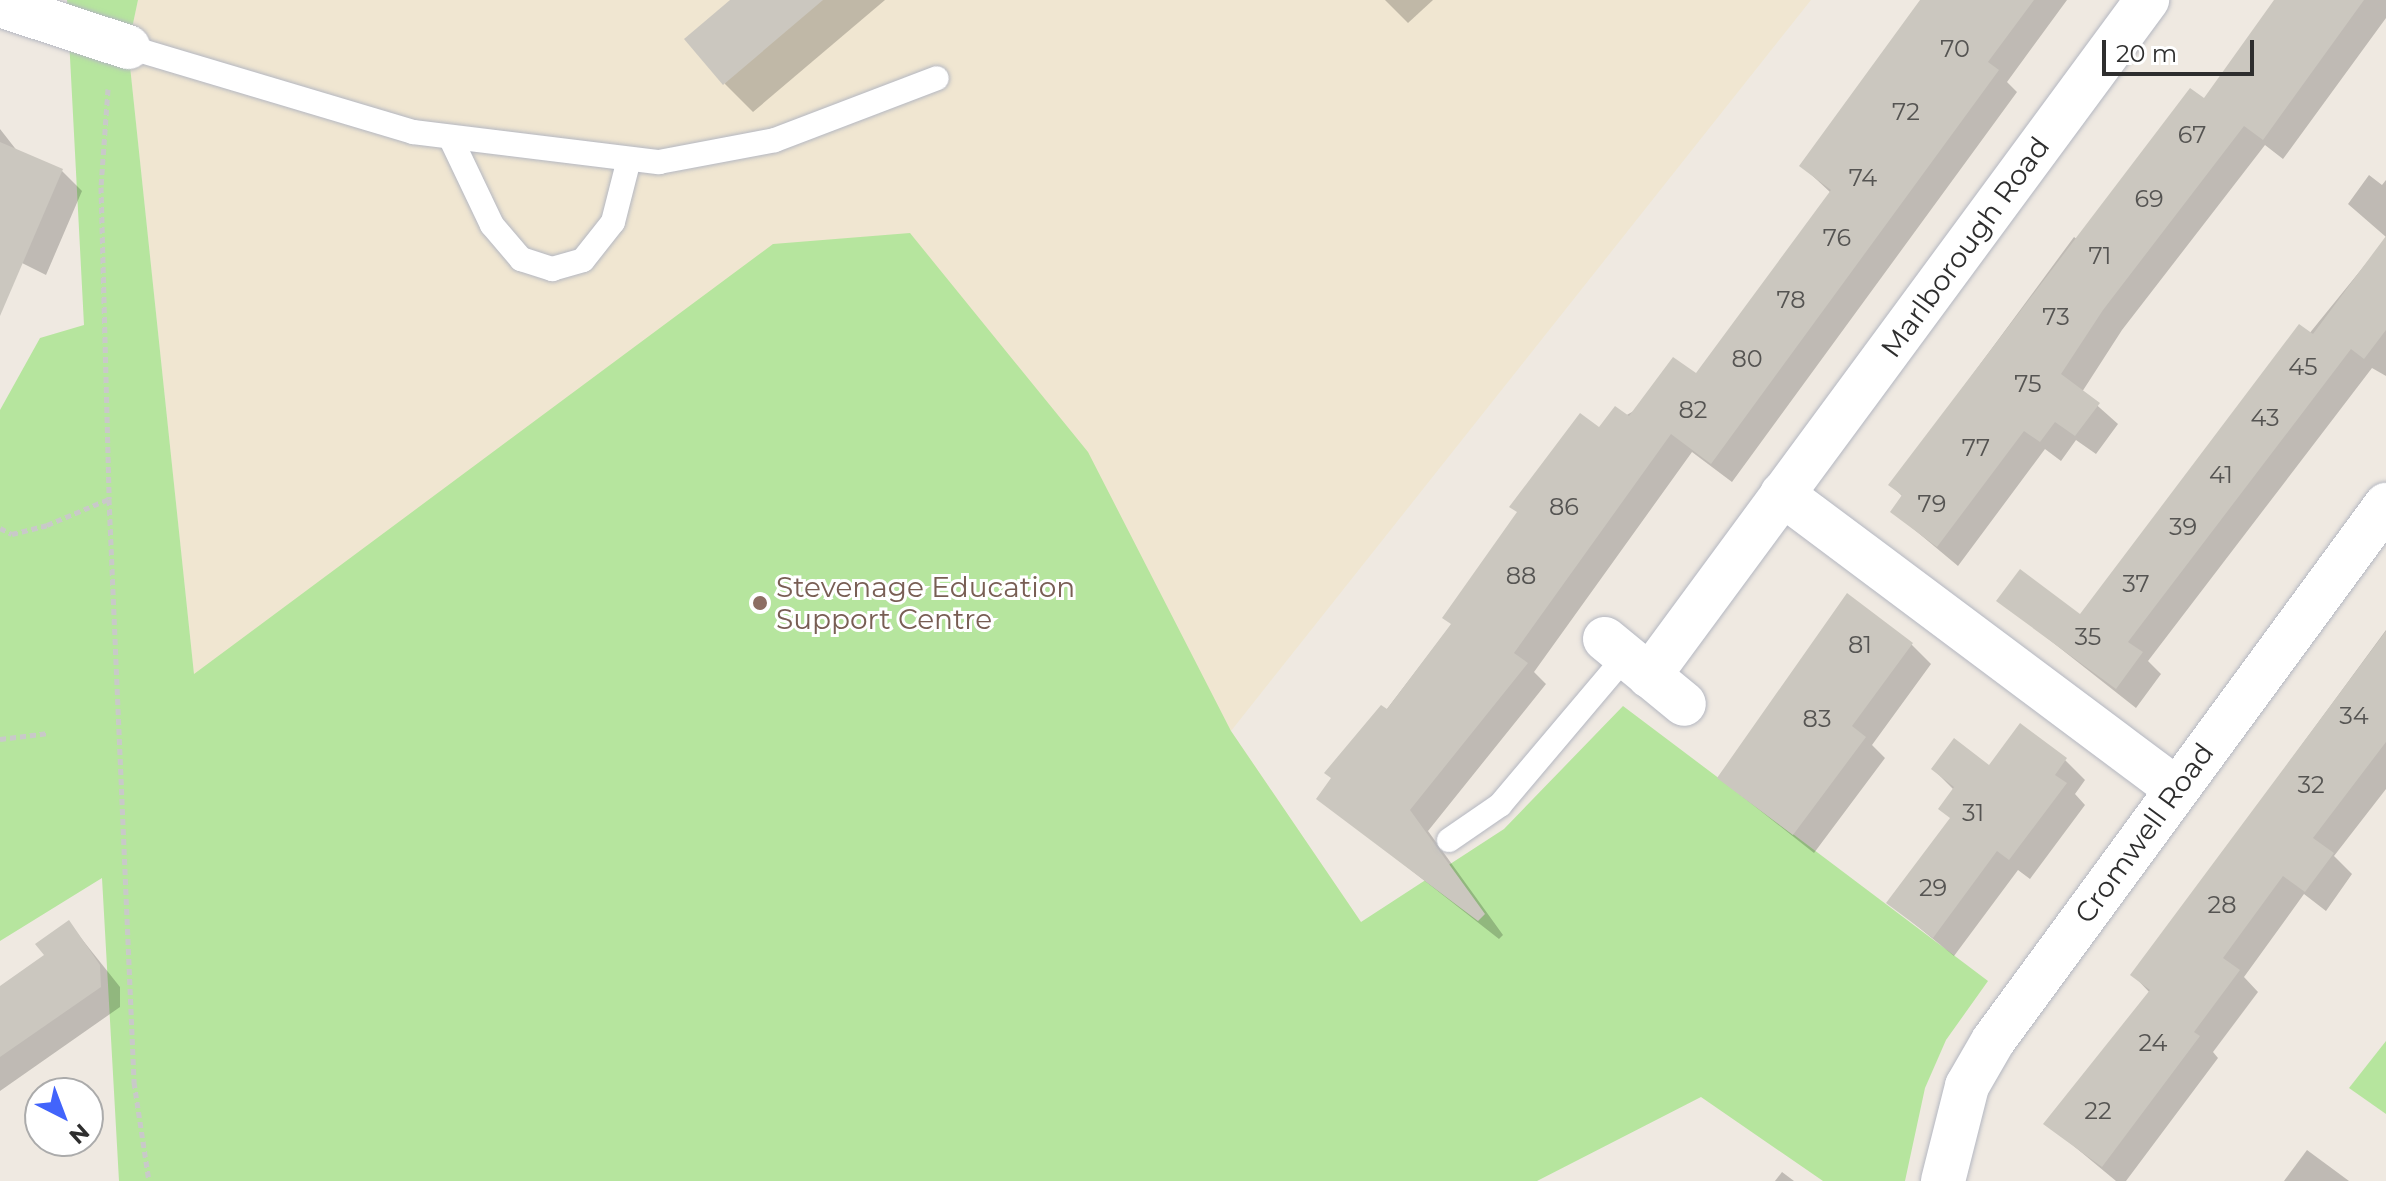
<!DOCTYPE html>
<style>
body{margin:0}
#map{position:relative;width:2386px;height:1181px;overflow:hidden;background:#efe9e1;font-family:Montserrat,sans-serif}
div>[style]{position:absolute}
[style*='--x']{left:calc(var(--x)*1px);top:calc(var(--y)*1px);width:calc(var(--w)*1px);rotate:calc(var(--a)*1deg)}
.education>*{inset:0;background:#f0e6d1}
.green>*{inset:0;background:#b6e59e}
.shadow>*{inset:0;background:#0003}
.building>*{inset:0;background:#cbc7bf}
.path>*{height:5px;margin-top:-2.5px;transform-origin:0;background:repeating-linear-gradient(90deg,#c9c9c9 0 6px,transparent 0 10px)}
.roads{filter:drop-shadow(0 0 2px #b4b7c1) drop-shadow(0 0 2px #b4b7c1)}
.lane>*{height:24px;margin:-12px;padding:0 12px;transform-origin:12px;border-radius:12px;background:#fff}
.street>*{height:44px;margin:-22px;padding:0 22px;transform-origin:22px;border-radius:22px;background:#fff}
.dots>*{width:22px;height:22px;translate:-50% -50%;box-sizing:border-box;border:4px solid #fff;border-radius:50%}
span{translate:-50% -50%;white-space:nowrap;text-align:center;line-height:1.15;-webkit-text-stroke:6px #fff;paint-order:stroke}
.number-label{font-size:24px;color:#555452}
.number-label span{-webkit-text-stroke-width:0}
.street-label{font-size:28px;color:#2e2e2e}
.education-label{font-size:28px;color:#785e54}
.left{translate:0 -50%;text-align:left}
.north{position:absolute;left:24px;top:1077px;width:80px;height:80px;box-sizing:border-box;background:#fff;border:2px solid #ababab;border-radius:50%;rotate:138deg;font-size:22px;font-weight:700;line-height:32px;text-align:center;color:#2e2e2e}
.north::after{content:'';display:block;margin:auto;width:28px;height:36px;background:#4264fb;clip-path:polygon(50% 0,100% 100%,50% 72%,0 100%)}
.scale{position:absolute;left:2102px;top:40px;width:152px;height:36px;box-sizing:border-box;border:4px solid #2e2e2e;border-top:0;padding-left:10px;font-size:24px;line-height:28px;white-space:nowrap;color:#2e2e2e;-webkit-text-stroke:6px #fff;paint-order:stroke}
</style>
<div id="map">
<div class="education">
<i style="clip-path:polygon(138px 0,1811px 0,1231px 731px,1537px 1181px,194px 675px,128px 47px)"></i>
</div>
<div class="green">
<i style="clip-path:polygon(67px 0,138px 0,128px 47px,194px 674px,773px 244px,910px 233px,1088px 452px,1231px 731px,1361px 922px,1504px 829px,1623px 706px,1988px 981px,1946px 1040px,1925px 1088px,1905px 1181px,1823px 1181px,1701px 1097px,1537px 1181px,119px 1181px,102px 878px,0 941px,0 410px,40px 338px,84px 325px)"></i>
<i style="clip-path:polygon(2386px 1041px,2386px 1114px,2349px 1088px)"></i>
</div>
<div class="shadow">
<i style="clip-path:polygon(733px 0,885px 0,753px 112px,725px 84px)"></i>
<i style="clip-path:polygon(1385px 0,1433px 0,1408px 23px)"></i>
<i style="clip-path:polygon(1925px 0,2067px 0,2007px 82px,2017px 92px,1732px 482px,1692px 452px,1534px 672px,1546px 684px,1428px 831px,1503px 935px,1499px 939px,1319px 798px,1600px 430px,1696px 376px,1831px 193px,1802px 166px)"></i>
<i style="clip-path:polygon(2282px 0,2386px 0,2386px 18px,2283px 159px,2265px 145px,2122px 330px,2082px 392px,2118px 424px,2096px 454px,2076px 440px,2061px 461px,2045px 449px,1958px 566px,1892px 511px,1903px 497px,1891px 485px,2074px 237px,2081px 242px,2204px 101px)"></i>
<i style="clip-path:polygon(0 129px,18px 152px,62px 171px,82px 191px,46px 275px,0 252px)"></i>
<i style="clip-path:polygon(2369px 175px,2382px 185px,2386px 180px,2386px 237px,2348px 204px)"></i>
<i style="clip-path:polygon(2386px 239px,2386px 376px,2372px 368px,2148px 661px,2161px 674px,2136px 708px,1999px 600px,2080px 616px)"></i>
<i style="clip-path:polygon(2386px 630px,2386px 789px,2334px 856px,2352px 874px,2326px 911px,2304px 894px,2244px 977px,2258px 992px,2213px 1052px,2218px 1058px,2126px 1181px,2116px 1181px,2046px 1123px,2150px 993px,2133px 975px)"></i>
<i style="clip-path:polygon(1911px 644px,1931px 664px,1872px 745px,1885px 758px,1814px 853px,1719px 778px)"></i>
<i style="clip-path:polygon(2065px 760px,2085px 780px,2075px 794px,2085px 805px,2030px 879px,2018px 870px,1954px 956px,1889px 903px,1952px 819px,1954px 790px,1933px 769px)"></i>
<i style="clip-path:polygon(69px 923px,120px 987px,120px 1007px,0 1091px,0 987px,46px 955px)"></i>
<i style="clip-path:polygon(2307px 1150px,2349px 1181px,2284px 1181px)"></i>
<i style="clip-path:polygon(1782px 1172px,1794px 1181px,1775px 1181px)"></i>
</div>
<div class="building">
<i style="clip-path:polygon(730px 0,823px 0,723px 85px,684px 39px)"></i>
<i style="clip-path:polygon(1920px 0,2034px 0,1988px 62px,1999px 70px,1711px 464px,1671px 434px,1514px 653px,1528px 663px,1410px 810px,1485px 914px,1478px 921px,1316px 799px,1331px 778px,1324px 773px,1381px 705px,1387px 709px,1451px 624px,1442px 618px,1517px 512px,1509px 507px,1580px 413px,1599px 427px,1615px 406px,1629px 416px,1673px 357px,1696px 373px,1831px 190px,1799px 166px)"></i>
<i style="clip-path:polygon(2274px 0,2364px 0,2263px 140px,2244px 126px,2103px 310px,2061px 374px,2100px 403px,2075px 436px,2055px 422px,2040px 442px,2024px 431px,1937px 547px,1890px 512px,1902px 495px,1888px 485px,2190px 88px,2204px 98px)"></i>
<i style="clip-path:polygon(0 142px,63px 169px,0 316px)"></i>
<i style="clip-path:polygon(2386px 236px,2386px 330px,2364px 359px,2351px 349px,2128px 642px,2143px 652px,2116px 689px,1996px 601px,2020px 569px,2080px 614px,2299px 324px,2313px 334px)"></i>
<i style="clip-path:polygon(1847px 593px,1913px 643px,1852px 726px,1866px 737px,1793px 835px,1717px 778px)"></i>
<i style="clip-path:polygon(2386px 631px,2386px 742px,2313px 838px,2334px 853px,2305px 892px,2283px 876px,2223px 958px,2240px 970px,2194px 1032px,2200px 1036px,2102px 1167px,2043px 1124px,2150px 990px,2130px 975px)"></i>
<i style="clip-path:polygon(2020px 723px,2067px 758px,2055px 775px,2067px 783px,2009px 860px,1997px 851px,1933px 938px,1886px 903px,1950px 818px,1938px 809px,1954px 787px,1931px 769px,1954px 738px,1989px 765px)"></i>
<i style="clip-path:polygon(69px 920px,100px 965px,101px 987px,0 1057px,0 986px,44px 955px,35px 944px)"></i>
</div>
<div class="path">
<i style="--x:108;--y:89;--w:98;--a:94.1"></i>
<i style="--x:101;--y:187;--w:312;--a:88.5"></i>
<i style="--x:109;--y:499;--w:584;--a:87.54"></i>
<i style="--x:134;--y:1082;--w:100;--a:81.4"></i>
<i style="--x:0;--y:528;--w:13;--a:27"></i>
<i style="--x:12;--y:534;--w:36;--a:-14"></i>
<i style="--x:47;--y:525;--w:67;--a:-22.8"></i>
<i style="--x:0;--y:739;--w:49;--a:-7"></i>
</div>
<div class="roads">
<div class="lane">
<i style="--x:128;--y:47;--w:297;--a:16.6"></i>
<i style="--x:413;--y:132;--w:248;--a:7"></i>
<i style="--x:659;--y:162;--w:118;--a:-10.7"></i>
<i style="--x:775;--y:140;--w:173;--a:-20.9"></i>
<i style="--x:451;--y:139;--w:95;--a:64.5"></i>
<i style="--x:492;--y:225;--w:45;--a:49.5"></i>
<i style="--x:521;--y:259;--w:33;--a:18"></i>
<i style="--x:552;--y:269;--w:32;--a:-16"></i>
<i style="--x:583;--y:260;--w:48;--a:-51.7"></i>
<i style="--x:613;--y:222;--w:65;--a:-75.7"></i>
<i style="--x:1449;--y:840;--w:62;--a:-34.5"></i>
<i style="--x:1500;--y:805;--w:195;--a:-49.8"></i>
</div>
<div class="street">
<i style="--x:0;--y:5;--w:135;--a:18.2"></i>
<i style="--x:1782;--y:494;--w:492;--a:36.8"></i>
<i style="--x:1605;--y:639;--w:102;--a:39.4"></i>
<i style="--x:1649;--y:676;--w:840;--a:-53.62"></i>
<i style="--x:1943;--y:1181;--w:98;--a:-75.8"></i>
<i style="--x:1967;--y:1086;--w:52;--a:-60"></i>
<i style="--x:1993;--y:1041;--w:665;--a:-53.75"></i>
</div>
</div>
<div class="dots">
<i style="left:760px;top:603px;background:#8d6e63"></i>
</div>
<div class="number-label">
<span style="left:1955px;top:49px">70</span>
<span style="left:1906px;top:112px">72</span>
<span style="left:2192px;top:135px">67</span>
<span style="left:1863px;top:178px">74</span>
<span style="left:2149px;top:199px">69</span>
<span style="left:1837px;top:238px">76</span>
<span style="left:2100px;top:256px">71</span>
<span style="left:1791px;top:300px">78</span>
<span style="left:2056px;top:317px">73</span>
<span style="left:1747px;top:359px">80</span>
<span style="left:2303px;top:367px">45</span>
<span style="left:2028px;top:384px">75</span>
<span style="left:1693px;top:410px">82</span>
<span style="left:2265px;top:418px">43</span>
<span style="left:1976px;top:448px">77</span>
<span style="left:2221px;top:475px">41</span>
<span style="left:1932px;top:504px">79</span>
<span style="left:1564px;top:507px">86</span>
<span style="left:2183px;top:527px">39</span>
<span style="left:1521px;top:576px">88</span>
<span style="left:2136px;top:584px">37</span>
<span style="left:2088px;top:637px">35</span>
<span style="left:1860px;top:645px">81</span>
<span style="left:2354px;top:716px">34</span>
<span style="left:1817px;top:719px">83</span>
<span style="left:2311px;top:785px">32</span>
<span style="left:1973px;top:813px">31</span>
<span style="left:1933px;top:888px">29</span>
<span style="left:2222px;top:905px">28</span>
<span style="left:2153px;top:1043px">24</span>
<span style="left:2098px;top:1111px">22</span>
</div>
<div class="street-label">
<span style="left:1965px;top:247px;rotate:-54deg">Marlborough Road</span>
<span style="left:2144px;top:833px;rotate:-54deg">Cromwell Road</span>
</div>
<div class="education-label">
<span class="left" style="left:776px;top:603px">Stevenage Education<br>Support Centre</span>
</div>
<div class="north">N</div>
<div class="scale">20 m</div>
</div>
